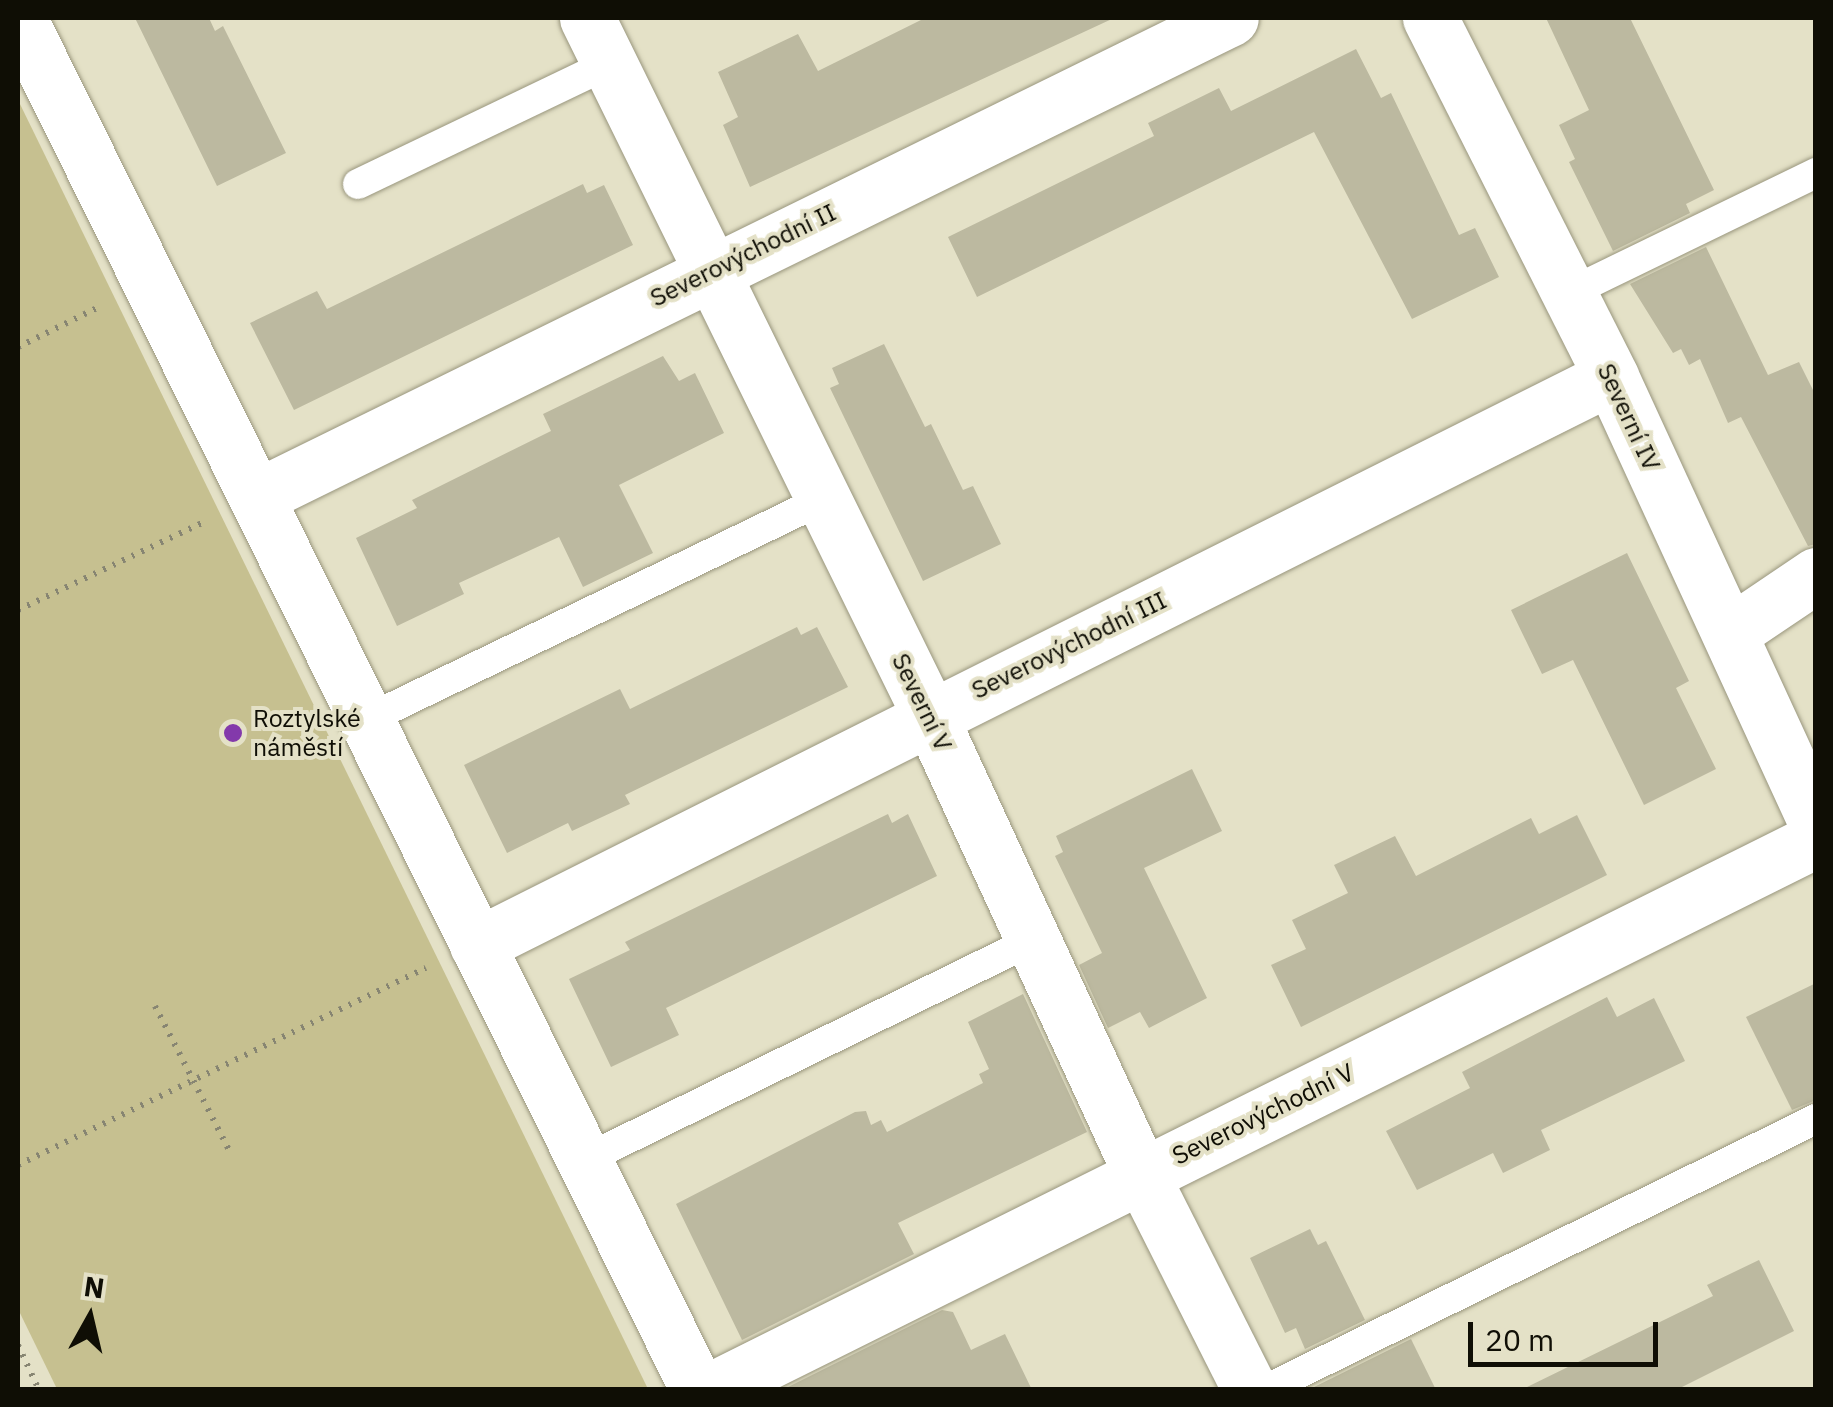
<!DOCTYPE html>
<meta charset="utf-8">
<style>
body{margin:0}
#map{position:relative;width:1833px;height:1407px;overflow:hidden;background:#e4e1c7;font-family:"IBM Plex Sans",sans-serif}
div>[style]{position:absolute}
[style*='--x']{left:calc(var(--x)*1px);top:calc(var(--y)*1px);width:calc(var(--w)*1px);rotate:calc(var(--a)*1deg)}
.green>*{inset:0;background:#c6c090}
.building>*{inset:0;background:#bcb9a0}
.path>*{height:6px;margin-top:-3px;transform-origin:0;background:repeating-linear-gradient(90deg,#878572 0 2.5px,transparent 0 10.5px)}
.roads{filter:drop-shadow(0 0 2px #99967d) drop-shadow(0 0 2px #99967d)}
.service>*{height:30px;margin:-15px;padding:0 15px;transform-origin:15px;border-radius:15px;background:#fff}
.minor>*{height:55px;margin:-27.5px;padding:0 27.5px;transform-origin:27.5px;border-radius:27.5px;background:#fff}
.dots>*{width:28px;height:28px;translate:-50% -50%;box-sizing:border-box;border:5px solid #e4e1c7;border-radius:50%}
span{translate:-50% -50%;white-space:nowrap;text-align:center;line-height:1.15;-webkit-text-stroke:8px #e4e1c7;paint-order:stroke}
.street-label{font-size:25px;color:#0f0e05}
.poi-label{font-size:25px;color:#0f0e05}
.left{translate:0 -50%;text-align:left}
.frame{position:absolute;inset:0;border:20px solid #0f0e05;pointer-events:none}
.north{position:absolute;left:40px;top:1267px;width:100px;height:100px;-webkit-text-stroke:8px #e4e1c7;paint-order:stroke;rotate:8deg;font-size:28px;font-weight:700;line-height:40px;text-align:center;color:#0f0e05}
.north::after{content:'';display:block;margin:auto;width:35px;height:45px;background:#0f0e05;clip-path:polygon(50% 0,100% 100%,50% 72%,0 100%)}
.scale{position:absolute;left:1468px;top:1322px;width:190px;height:45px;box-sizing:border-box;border:5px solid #0f0e05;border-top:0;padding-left:12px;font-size:30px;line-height:35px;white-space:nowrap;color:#0f0e05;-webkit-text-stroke:8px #e4e1c7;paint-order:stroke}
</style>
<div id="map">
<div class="green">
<i style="clip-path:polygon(18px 100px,648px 1389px,57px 1389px,18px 1309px)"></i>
</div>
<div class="building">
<i style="clip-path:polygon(135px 18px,209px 18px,215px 31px,223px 26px,286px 153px,217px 186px)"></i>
<i style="clip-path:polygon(925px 18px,1114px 18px,750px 187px,723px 125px,738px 117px,718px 72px,798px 34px,818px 71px)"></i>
<i style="clip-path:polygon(1546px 18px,1630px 18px,1714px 190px,1686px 204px,1690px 213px,1613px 251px,1569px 162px,1575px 159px,1559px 125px,1589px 110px)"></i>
<i style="clip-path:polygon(1356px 49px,1381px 98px,1391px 93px,1459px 235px,1475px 228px,1499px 277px,1412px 319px,1314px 132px,977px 297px,948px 237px,1154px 136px,1148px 123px,1219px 88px,1231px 111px)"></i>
<i style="clip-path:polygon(583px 184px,587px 193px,604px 185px,633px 245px,294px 410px,250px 323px,317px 291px,327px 309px)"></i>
<i style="clip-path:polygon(1706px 247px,1768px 375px,1799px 362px,1816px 396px,1816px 544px,1808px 546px,1741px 417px,1728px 423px,1700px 359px,1689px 365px,1681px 349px,1673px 353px,1630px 284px)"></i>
<i style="clip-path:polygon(884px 344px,925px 427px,931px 424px,963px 490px,973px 486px,1001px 544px,923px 581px,830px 388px,839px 384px,832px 368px)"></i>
<i style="clip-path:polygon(663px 356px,679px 381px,695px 373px,724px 433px,619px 485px,653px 553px,583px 587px,559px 537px,459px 583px,464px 594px,397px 626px,356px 538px,417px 508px,412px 500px,551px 431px,543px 414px)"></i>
<i style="clip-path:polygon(1627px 553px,1689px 681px,1676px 688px,1716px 769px,1644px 805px,1573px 660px,1542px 674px,1511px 610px)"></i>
<i style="clip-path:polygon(797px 627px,801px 635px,817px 627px,848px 687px,625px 795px,630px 804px,572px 831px,568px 823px,507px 853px,464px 765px,620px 689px,630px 709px)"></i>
<i style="clip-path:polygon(1192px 769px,1222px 831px,1144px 868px,1207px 998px,1149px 1028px,1140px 1012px,1108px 1028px,1079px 965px,1102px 953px,1055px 856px,1063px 852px,1056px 836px)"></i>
<i style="clip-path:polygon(888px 814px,892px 823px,908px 814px,937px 876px,666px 1008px,679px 1035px,611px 1067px,569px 979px,630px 950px,625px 942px)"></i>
<i style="clip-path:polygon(1577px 815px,1607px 875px,1301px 1027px,1271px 965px,1306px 949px,1292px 920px,1348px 893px,1334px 865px,1395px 836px,1416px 876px,1531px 818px,1539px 834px)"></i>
<i style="clip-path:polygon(1816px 983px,1816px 1100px,1792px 1110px,1746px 1017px)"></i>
<i style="clip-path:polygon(1023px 994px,1087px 1132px,898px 1223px,914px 1254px,742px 1340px,676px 1204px,855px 1112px,866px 1111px,871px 1125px,881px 1120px,887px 1132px,983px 1083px,979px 1074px,989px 1069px,968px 1022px)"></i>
<i style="clip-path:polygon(1607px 997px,1617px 1017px,1654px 998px,1685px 1061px,1541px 1130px,1550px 1150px,1503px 1173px,1493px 1153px,1417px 1190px,1386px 1131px,1470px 1088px,1462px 1072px)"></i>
<i style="clip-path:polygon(1310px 1229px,1318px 1245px,1326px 1241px,1365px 1320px,1305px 1349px,1296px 1328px,1285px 1333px,1250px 1258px)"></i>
<i style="clip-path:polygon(1759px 1260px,1794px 1331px,1676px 1390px,1521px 1390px,1713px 1296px,1707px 1285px)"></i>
<i style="clip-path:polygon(942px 1310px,953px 1312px,971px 1350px,1005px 1334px,1032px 1390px,782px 1390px)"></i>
<i style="clip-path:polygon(1411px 1339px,1436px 1390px,1308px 1390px)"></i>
</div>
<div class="path">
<i style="--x:18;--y:347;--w:88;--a:-26.3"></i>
<i style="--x:18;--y:610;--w:204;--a:-25.3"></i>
<i style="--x:155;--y:1006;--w:162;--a:62.8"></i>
<i style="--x:18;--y:1165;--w:453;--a:-25.8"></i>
<i style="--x:18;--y:1345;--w:50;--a:65"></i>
</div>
<div class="roads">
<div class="service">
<i style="--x:358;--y:184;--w:278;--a:-25.6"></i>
<i style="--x:1569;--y:293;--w:275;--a:-25.9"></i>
<i style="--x:366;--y:720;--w:509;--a:-25.76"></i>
<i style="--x:584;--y:1160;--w:500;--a:-26.1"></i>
<i style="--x:1265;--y:1390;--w:614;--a:-26.19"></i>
</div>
<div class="minor">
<i style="--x:19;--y:18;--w:1531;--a:63.67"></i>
<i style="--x:587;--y:18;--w:775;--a:63.83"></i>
<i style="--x:929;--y:714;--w:507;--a:65.26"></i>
<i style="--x:1141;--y:1174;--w:242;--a:63.2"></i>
<i style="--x:1430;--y:18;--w:402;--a:63.2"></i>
<i style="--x:1611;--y:377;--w:490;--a:65.3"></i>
<i style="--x:256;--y:497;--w:1086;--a:-26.16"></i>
<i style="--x:1730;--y:633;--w:104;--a:-34"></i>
<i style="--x:477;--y:945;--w:1268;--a:-26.61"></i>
<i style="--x:711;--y:1390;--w:1234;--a:-26.46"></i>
</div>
</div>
<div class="dots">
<i style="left:233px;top:733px;background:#8339ab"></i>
</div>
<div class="street-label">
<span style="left:743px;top:255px;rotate:-26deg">Severovýchodní II</span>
<span style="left:1629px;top:417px;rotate:65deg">Severní IV</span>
<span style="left:1069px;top:645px;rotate:-26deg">Severovýchodní III</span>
<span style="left:922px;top:702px;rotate:64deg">Severní V</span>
<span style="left:1263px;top:1114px;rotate:-26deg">Severovýchodní V</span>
</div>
<div class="poi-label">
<span class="left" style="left:253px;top:733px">Roztylské<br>náměstí</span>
</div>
<div class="frame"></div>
<div class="north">N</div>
<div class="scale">20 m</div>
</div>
